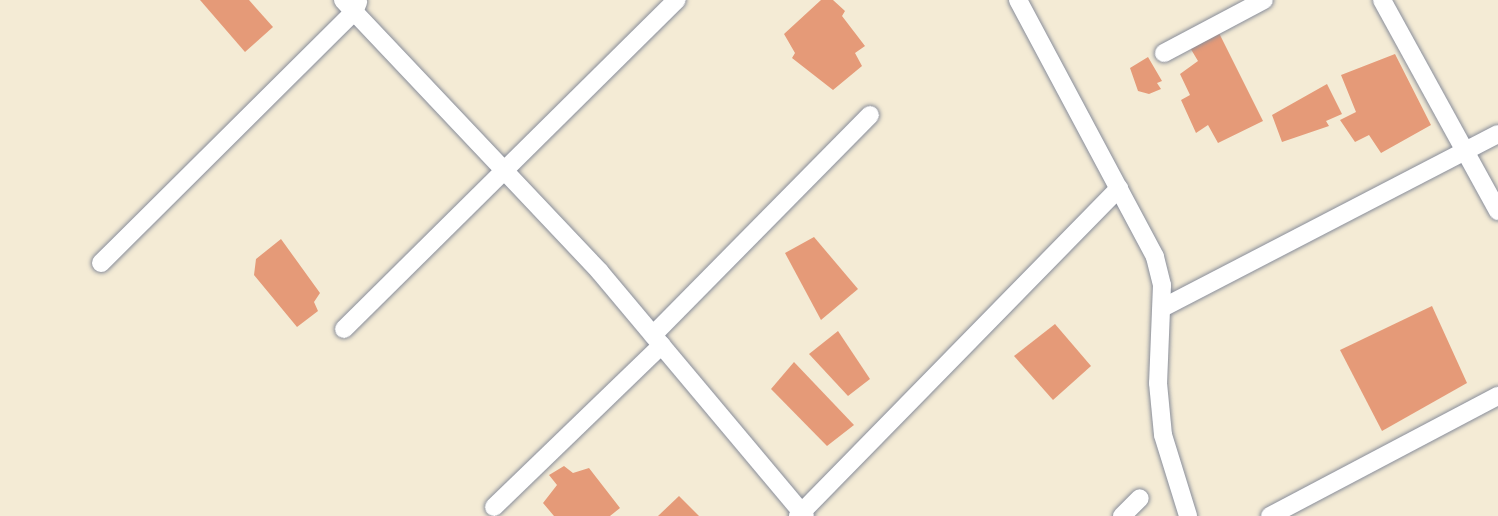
<!DOCTYPE html>
<style>
body{margin:0}
#map{position:relative;width:1498px;height:516px;overflow:hidden;background:#f4ebd5;font-family:"IM FELL Double Pica",serif}
div>[style]{position:absolute}
[style*='--x']{left:calc(var(--x)*1px);top:calc(var(--y)*1px);width:calc(var(--w)*1px);rotate:calc(var(--a)*1deg)}
.building>*{inset:0;background:#e59a78}
.roads{filter:drop-shadow(0 0 2px #888d9a) drop-shadow(0 0 2px #888d9a)}
.minor>*{height:18px;margin:-9px;padding:0 9px;transform-origin:9px;border-radius:9px;background:#fff}
span{translate:-50% -50%;white-space:nowrap;text-align:center;line-height:1.15;-webkit-text-stroke:6px #fbf7ec;paint-order:stroke}
</style>
<div id="map">
<div class="building">
<i style="clip-path:polygon(200px 0,249px 0,273px 27px,245px 52px)"></i>
<i style="clip-path:polygon(821px 0,833px 0,845px 11px,842px 16px,865px 46px,855px 53px,862px 66px,833px 90px,792px 58px,795px 53px,784px 34px)"></i>
<i style="clip-path:polygon(1217px 29px,1263px 121px,1218px 143px,1208px 125px,1196px 133px,1181px 100px,1190px 95px,1180px 74px,1198px 61px,1189px 46px)"></i>
<i style="clip-path:polygon(1395px 54px,1431px 125px,1381px 153px,1369px 135px,1355px 142px,1340px 120px,1356px 112px,1341px 75px)"></i>
<i style="clip-path:polygon(1148px 57px,1162px 81px,1157px 83px,1161px 89px,1149px 94px,1138px 91px,1130px 68px)"></i>
<i style="clip-path:polygon(1327px 84px,1342px 114px,1326px 121px,1329px 126px,1282px 142px,1272px 115px)"></i>
<i style="clip-path:polygon(814px 237px,858px 289px,821px 320px,785px 253px)"></i>
<i style="clip-path:polygon(281px 239px,320px 293px,314px 302px,318px 311px,297px 327px,254px 275px,256px 259px)"></i>
<i style="clip-path:polygon(1432px 306px,1467px 383px,1382px 431px,1340px 350px)"></i>
<i style="clip-path:polygon(1055px 324px,1091px 366px,1053px 400px,1014px 356px)"></i>
<i style="clip-path:polygon(838px 331px,870px 379px,848px 396px,809px 354px)"></i>
<i style="clip-path:polygon(794px 362px,854px 425px,827px 446px,771px 389px)"></i>
<i style="clip-path:polygon(564px 466px,573px 473px,589px 468px,620px 508px,610px 516px,554px 516px,543px 503px,557px 485px,549px 475px)"></i>
<i style="clip-path:polygon(679px 496px,699px 516px,658px 516px)"></i>
</div>
<div class="roads">
<div class="minor">
<i style="--x:343;--y:0;--w:374;--a:46.6"></i>
<i style="--x:600;--y:272;--w:319;--a:50"></i>
<i style="--x:1018;--y:0;--w:291;--a:61.9"></i>
<i style="--x:1155;--y:257;--w:29;--a:76"></i>
<i style="--x:1162;--y:285;--w:98;--a:92.3"></i>
<i style="--x:1158;--y:383;--w:52;--a:84.5"></i>
<i style="--x:1163;--y:435;--w:85;--a:72.8"></i>
<i style="--x:1382;--y:0;--w:241;--a:61.2"></i>
<i style="--x:1164;--y:53;--w:113;--a:-27.9"></i>
<i style="--x:101;--y:263;--w:356;--a:-44.8"></i>
<i style="--x:354;--y:12;--w:11;--a:-68"></i>
<i style="--x:1162;--y:308;--w:378;--a:-27.4"></i>
<i style="--x:344;--y:329;--w:468;--a:-44.7"></i>
<i style="--x:653;--y:335;--w:309;--a:-45.4"></i>
<i style="--x:494;--y:507;--w:233;--a:-44"></i>
<i style="--x:798;--y:516;--w:459;--a:-45.6"></i>
<i style="--x:1122;--y:516;--w:25;--a:-45"></i>
<i style="--x:1270;--y:516;--w:258;--a:-27.8"></i>
</div>
</div>
</div>
